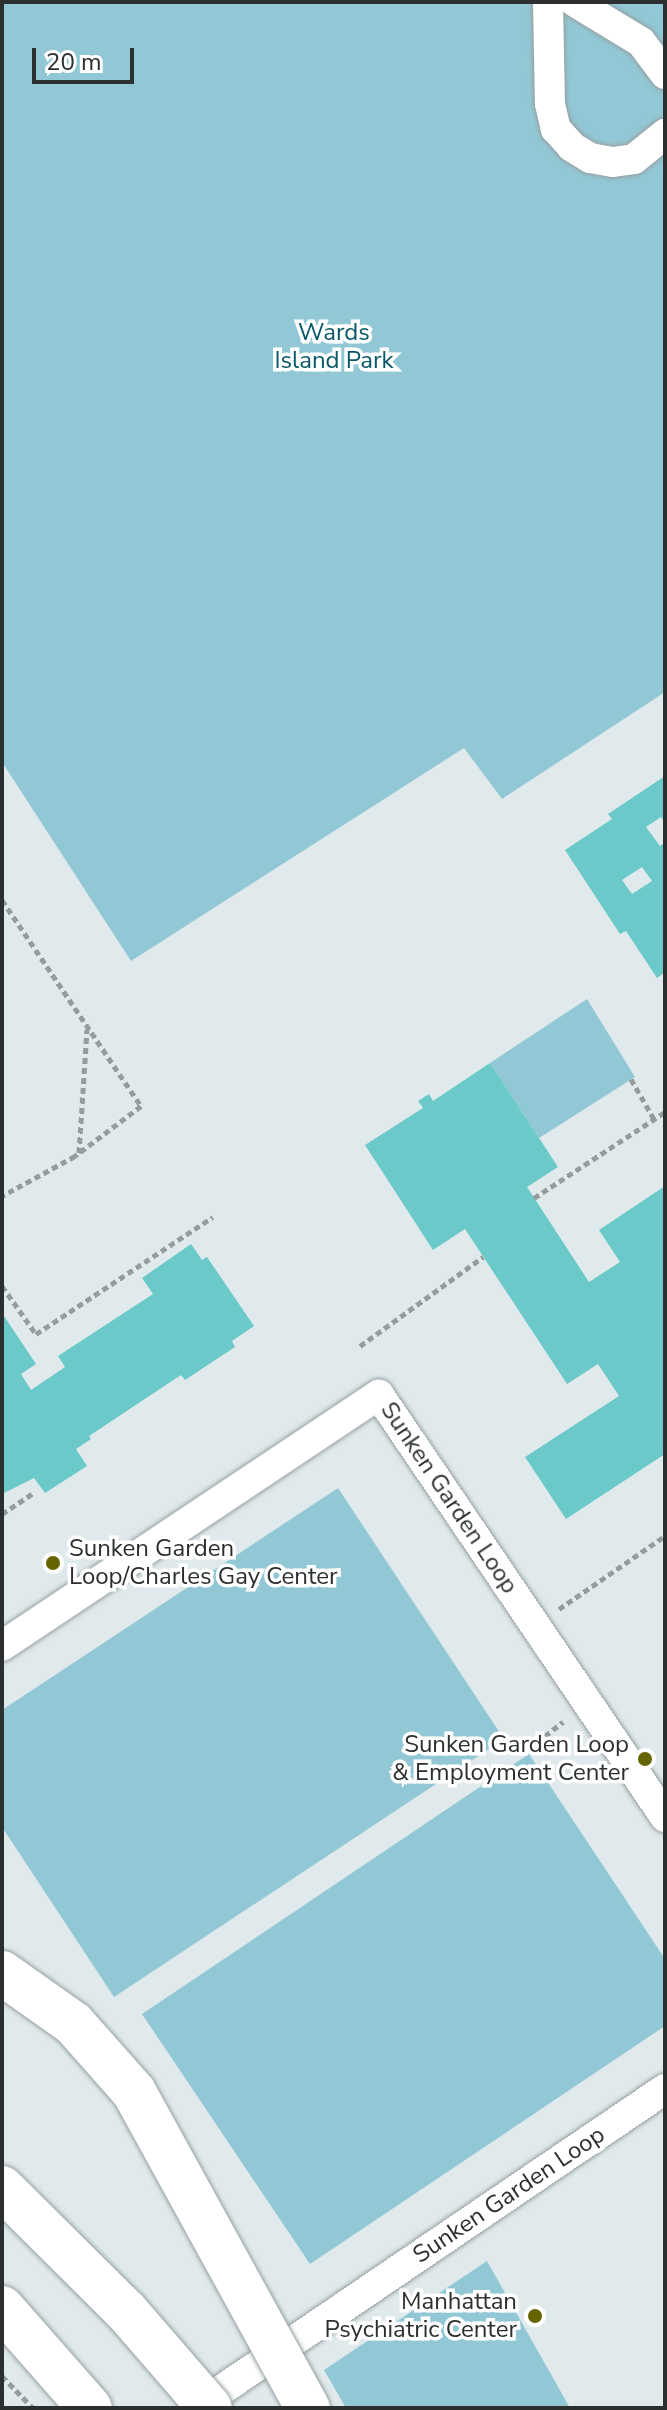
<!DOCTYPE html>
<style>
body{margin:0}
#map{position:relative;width:667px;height:2410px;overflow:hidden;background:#e0eaec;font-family:"Nunito Sans",sans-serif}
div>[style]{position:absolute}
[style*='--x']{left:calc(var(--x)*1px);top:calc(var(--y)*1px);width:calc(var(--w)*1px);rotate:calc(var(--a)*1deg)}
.green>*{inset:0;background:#92c8d5}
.building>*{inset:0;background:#6bcac9}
.path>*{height:5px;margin-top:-2.5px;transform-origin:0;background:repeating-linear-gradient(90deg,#949c9d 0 6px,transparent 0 10px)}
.roads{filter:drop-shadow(0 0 2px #97a0a2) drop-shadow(0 0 2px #97a0a2)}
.minor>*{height:30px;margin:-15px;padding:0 15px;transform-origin:15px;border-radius:15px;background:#fff}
.motorway>*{height:44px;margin:-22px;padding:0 22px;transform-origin:22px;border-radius:22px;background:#fff}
.bridges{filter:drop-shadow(0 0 2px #97a0a2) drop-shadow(0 0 2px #97a0a2)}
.motorway-bridge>*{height:44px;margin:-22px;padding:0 22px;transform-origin:22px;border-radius:22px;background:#fff}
.dots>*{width:22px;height:22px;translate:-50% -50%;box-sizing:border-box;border:4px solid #fff;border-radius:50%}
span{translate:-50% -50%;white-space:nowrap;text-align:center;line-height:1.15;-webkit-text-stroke:7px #fff;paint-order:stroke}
.park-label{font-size:24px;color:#085867}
.street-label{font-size:24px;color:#2b2f2f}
.poi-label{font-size:24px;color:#2b2f2f}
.left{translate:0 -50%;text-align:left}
.right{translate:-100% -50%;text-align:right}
.frame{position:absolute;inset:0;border:4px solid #2b2f2f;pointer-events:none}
.scale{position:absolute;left:32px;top:48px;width:102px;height:36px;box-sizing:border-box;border:4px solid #2b2f2f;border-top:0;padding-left:10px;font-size:24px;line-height:28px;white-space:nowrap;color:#2b2f2f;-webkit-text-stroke:6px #fff;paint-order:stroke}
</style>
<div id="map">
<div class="green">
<i style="clip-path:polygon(2px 2px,665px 2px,665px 692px,502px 799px,464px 748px,131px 961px,2px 762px)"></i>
<i style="clip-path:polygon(587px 999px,635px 1077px,539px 1138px,490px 1063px)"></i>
<i style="clip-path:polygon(338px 1488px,504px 1739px,114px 1997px,2px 1827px,2px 1710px)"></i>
<i style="clip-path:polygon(529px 1754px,665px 1959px,665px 2026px,310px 2264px,142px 2014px)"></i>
<i style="clip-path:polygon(487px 2261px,570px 2408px,346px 2408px,324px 2370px)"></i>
</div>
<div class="building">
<i style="clip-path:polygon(evenodd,665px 776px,665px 823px,661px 817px,646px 827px,660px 846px,665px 842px,665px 972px,657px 978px,626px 931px,620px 934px,565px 850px,612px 819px,608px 814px,665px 776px,642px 867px,652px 881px,632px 894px,622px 880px,642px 867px)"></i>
<i style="clip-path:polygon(490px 1063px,558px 1167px,527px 1187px,589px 1282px,620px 1262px,599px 1230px,665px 1186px,665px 1454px,566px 1519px,525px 1457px,619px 1396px,598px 1364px,567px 1384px,465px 1229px,433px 1250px,365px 1145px,423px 1108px,418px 1101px,429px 1094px,433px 1101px)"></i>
<i style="clip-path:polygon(191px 1244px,202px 1260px,207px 1257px,254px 1326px,232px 1341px,235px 1347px,185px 1380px,181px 1375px,89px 1436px,91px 1439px,76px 1449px,87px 1466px,45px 1493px,34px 1478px,2px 1494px,2px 1313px,36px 1364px,21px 1374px,31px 1390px,65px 1367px,58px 1356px,153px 1294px,142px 1278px)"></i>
</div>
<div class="path">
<i style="--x:2;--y:900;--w:249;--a:56"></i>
<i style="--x:141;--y:1106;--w:83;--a:142.9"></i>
<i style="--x:75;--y:1156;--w:83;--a:151.3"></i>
<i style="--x:631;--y:1079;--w:46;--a:60.1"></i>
<i style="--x:79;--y:1153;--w:124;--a:-86.3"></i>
<i style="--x:534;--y:1198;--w:157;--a:-33.3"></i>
<i style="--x:2;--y:1286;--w:59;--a:54.7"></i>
<i style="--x:36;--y:1334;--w:212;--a:-33.5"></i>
<i style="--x:360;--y:1346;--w:152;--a:-35.9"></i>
<i style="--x:2;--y:1514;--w:37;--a:-34"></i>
<i style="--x:559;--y:1609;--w:129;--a:-34.6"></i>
<i style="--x:545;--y:1736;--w:23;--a:-38"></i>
<i style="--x:2;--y:2376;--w:45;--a:45.9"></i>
</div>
<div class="roads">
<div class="minor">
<i style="--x:548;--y:2;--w:102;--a:88.9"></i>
<i style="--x:550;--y:104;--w:26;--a:77"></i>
<i style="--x:556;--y:129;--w:24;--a:48"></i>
<i style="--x:572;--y:147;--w:21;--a:31"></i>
<i style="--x:590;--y:158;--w:23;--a:10"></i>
<i style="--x:613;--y:162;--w:21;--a:-8"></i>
<i style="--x:634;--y:159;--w:40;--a:-39"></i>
<i style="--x:575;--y:2;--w:77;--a:31.2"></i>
<i style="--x:641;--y:42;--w:40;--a:53"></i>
<i style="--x:2;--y:1646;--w:453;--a:-33.7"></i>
<i style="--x:379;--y:1395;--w:510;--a:55.87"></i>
<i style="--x:195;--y:2408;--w:568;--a:-34.17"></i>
</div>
<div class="motorway">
<i style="--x:2;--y:2308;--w:133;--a:48.7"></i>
</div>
</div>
<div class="bridges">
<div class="motorway-bridge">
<i style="--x:2;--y:1973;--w:87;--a:35.2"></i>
<i style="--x:73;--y:2023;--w:92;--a:48.5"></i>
<i style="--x:134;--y:2092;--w:361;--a:61.2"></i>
<i style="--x:2;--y:2188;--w:175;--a:44.8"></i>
<i style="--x:126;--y:2311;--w:128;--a:49.1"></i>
</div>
</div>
<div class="dots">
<i style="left:53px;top:1563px;background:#656500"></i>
<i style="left:645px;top:1759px;background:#656500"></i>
<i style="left:535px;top:2316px;background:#656500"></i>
</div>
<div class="park-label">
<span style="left:334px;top:347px">Wards<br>Island Park</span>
</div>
<div class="street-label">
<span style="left:449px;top:1498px;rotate:56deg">Sunken Garden Loop</span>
<span style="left:509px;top:2195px;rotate:-34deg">Sunken Garden Loop</span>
</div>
<div class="poi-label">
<span class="left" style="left:69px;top:1563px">Sunken Garden<br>Loop/Charles Gay Center</span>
<span class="right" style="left:629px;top:1759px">Sunken Garden Loop<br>&amp; Employment Center</span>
<span class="right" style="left:517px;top:2316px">Manhattan<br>Psychiatric Center</span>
</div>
<div class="frame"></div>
<div class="scale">20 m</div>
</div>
